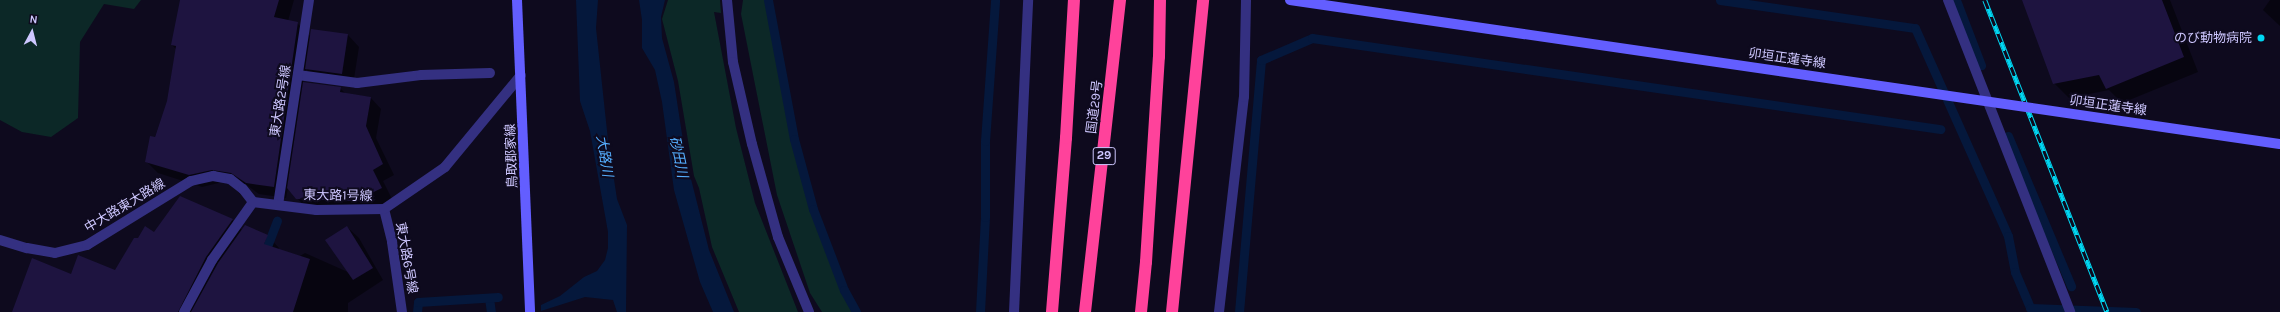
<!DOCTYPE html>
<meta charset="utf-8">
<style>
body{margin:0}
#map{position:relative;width:2280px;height:312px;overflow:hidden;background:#0e0a1e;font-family:Karla,"Noto Sans JP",sans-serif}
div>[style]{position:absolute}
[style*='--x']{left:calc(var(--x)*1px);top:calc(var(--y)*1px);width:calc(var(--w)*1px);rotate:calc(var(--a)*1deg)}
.green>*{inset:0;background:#0c2827}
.water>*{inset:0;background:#05183c}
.shadow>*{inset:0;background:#0007}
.stream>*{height:9px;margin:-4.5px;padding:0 4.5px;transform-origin:4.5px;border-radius:4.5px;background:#05183c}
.building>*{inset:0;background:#1e1440}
.lane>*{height:10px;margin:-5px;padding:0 5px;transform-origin:5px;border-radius:5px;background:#343081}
.street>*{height:10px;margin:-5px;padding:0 5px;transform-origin:5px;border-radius:5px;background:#343081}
.secondary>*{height:10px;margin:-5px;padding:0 5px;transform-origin:5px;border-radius:5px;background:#635eff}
.highway>*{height:12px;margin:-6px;padding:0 6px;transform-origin:6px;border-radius:6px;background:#ff429b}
.rail>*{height:4.5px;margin-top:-2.25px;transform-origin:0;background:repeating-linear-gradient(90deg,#0e0a1e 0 9px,#00d7f2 0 18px);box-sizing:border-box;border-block:1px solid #00d7f2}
.secondary-bridge>*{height:10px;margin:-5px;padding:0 5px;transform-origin:5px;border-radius:5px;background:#635eff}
.dots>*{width:11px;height:11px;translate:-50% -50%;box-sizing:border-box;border:2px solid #0e0a1e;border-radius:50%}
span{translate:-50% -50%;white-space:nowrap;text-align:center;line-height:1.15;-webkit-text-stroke:4px #0e0a1e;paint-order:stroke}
.shield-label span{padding:1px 3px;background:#0e0a1e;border:1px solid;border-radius:3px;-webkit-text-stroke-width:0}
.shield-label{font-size:12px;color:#cec7ff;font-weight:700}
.poi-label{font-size:13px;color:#cec7ff}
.right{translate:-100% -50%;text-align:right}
.street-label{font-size:13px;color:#cec7ff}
.water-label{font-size:14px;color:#55aeff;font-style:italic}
.north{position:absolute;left:12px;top:12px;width:40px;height:40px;-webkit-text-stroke:3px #0e0a1e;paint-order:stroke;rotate:7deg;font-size:11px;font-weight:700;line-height:16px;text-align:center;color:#cec7ff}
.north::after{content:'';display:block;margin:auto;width:14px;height:18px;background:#cec7ff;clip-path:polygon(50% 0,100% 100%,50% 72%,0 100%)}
</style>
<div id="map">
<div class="green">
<i style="clip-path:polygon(0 0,141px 0,134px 9px,104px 4px,80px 42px,78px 118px,51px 137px,22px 132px,0 120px)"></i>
<i style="clip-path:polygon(668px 0,720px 0,721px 13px,714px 12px,736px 128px,755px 203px,798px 312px,739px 312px,712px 247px,699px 188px,694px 176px,678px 81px,662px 19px)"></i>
<i style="clip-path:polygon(743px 0,766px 0,792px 139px,812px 210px,843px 290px,855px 312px,822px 312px,810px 293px,777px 195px,741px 14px)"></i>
</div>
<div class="water">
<i style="clip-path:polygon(576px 0,598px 0,596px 28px,608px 140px,617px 199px,627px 225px,626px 312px,617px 312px,613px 300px,585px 297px,541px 311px,541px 305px,560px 296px,584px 277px,597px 271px,605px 260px,608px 248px,608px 232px,590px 131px,580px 101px)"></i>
<i style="clip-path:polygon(639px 0,665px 0,661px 17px,662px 38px,674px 82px,682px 134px,691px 179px,709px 250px,734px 312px,713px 312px,700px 282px,674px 190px,662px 102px,655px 70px,642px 48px,642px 20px)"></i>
</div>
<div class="shadow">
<i style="clip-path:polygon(233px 0,294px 0,288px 21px,297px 23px,311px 37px,312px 31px,348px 35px,359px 47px,353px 85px,317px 80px,306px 69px,303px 83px,340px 88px,346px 94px,370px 97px,381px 109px,376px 138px,394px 175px,383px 181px,392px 199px,366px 212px,308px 210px,288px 188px,286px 198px,259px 194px,245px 184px,227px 181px,202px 187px,158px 173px,146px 161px,168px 101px,177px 50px,172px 45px)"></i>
<i style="clip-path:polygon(2023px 0,2170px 0,2198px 72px,2122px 103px,2109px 90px,2069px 98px,2054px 83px)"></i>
<i style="clip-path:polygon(2270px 0,2280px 0,2280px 26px,2263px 10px)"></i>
<i style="clip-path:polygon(180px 197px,232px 220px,242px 230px,245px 226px,268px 236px,279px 248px,278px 250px,300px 256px,305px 253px,350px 273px,347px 227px,359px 238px,383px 280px,348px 303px,348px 312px,13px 312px,71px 275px,115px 271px,138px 240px,155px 233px)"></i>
</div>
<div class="stream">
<i style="--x:768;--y:0;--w:141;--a:79.4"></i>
<i style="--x:794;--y:139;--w:73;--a:74.8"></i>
<i style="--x:813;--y:209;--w:87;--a:69.1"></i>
<i style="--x:844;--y:290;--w:25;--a:61"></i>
<i style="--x:1720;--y:0;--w:197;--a:8.2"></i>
<i style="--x:1915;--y:28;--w:228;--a:65.9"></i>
<i style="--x:2008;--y:236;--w:37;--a:79"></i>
<i style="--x:2015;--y:272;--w:39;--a:67"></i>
<i style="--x:2030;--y:308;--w:106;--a:2.2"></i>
<i style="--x:1956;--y:0;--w:70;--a:69"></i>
<i style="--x:2008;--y:136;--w:163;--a:67.2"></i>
<i style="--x:263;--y:257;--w:39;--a:-69"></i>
<i style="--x:489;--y:298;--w:14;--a:82"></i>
<i style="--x:417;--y:312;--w:10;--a:-84"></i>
<i style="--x:418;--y:302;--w:80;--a:-3.6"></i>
<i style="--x:980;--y:312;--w:95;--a:-87"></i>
<i style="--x:985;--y:217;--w:76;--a:-90"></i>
<i style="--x:985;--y:141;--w:141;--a:-85.9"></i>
<i style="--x:1239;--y:312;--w:253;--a:-85"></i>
<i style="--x:1261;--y:60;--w:56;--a:-23.3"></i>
<i style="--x:1312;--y:38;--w:635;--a:8.25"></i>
</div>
<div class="building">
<i style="clip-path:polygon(180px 0,279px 0,274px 17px,298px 22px,274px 187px,246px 183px,231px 173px,212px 170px,189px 175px,145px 162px,150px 136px,155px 137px,167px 101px,176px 46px,171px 45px)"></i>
<i style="clip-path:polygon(2022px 0,2162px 0,2184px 57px,2106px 89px,2099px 75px,2053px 84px)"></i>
<i style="clip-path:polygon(311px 29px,348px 34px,342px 74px,305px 69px)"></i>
<i style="clip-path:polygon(303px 82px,341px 87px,340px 92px,371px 97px,366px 126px,383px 164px,373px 170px,382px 188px,355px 201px,296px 199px,287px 188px)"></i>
<i style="clip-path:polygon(180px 196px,233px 219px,206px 257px,178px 312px,12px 312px,32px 258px,71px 274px,78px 255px,115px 270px,134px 238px,138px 238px,145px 226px,154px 232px)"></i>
<i style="clip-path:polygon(245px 225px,268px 235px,264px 244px,310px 259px,293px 312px,191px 312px,218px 263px)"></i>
<i style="clip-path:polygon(347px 226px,373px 268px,353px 280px,325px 240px)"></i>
</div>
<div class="lane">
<i style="--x:298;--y:75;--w:60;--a:7.7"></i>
<i style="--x:357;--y:83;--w:64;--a:-7.1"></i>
<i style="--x:421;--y:75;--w:69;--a:-1.7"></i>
</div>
<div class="street">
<i style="--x:727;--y:0;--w:62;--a:84.5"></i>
<i style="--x:733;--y:62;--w:84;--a:77"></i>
<i style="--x:752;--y:144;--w:97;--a:74.4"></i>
<i style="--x:778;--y:237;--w:81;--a:67.5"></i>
<i style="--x:1948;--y:0;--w:335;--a:68.6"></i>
<i style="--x:278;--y:205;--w:207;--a:-81.4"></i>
<i style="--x:384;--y:209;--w:34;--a:76"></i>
<i style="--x:392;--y:242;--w:71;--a:81.9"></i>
<i style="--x:0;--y:240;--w:28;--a:17"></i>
<i style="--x:27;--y:248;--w:28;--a:10"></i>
<i style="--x:55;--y:253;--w:33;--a:-14"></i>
<i style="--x:87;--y:245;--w:122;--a:-31.6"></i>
<i style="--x:191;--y:181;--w:23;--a:-13"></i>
<i style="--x:213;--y:176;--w:17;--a:10"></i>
<i style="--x:230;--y:179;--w:16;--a:38"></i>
<i style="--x:243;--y:189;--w:16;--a:52"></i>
<i style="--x:184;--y:312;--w:59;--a:-61.7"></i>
<i style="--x:212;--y:260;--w:71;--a:-54.7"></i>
<i style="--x:253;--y:202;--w:64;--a:7.2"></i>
<i style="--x:316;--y:210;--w:68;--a:-0.8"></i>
<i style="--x:384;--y:209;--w:74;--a:-34.5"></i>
<i style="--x:445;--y:167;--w:119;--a:-50.4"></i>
<i style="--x:1014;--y:312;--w:312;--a:-87.4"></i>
<i style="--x:1219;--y:312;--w:216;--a:-83.4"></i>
<i style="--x:1244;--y:97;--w:97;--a:-88.8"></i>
</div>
<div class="secondary">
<i style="--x:517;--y:0;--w:312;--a:87.6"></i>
</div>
<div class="highway">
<i style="--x:1052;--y:312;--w:175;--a:-85.4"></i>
<i style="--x:1066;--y:138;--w:138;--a:-86.7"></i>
<i style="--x:1085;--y:312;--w:314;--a:-83.6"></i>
<i style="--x:1141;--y:312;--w:50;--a:-84.3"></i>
<i style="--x:1146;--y:262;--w:205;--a:-86.4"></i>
<i style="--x:1159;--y:57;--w:57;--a:-89"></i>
<i style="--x:1172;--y:312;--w:314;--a:-84.3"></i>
</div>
<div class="rail">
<i style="--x:1985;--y:0;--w:335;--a:68.6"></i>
</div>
<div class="secondary-bridge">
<i style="--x:1290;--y:0;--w:1000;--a:8.28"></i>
</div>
<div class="dots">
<i style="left:2261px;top:38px;background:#00d7f2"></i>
</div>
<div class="shield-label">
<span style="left:1104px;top:156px">29</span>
</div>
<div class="poi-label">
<span class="right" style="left:2252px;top:38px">のび動物病院</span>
</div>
<div class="street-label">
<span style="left:1787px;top:59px;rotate:8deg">卯垣正蓮寺線</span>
<span style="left:281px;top:101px;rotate:-81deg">東大路2号線</span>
<span style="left:2108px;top:106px;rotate:8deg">卯垣正蓮寺線</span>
<span style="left:1095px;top:107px;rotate:-83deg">国道29号</span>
<span style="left:512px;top:156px;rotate:-92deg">鳥取郡家線</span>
<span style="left:338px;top:196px;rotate:1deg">東大路1号線</span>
<span style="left:125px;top:206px;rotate:-31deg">中大路東大路線</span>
<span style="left:406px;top:258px;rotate:80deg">東大路6号線</span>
</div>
<div class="water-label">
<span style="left:604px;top:156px;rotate:81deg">大路川</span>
<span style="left:678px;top:157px;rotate:78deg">砂田川</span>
</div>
<div class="north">N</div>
</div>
